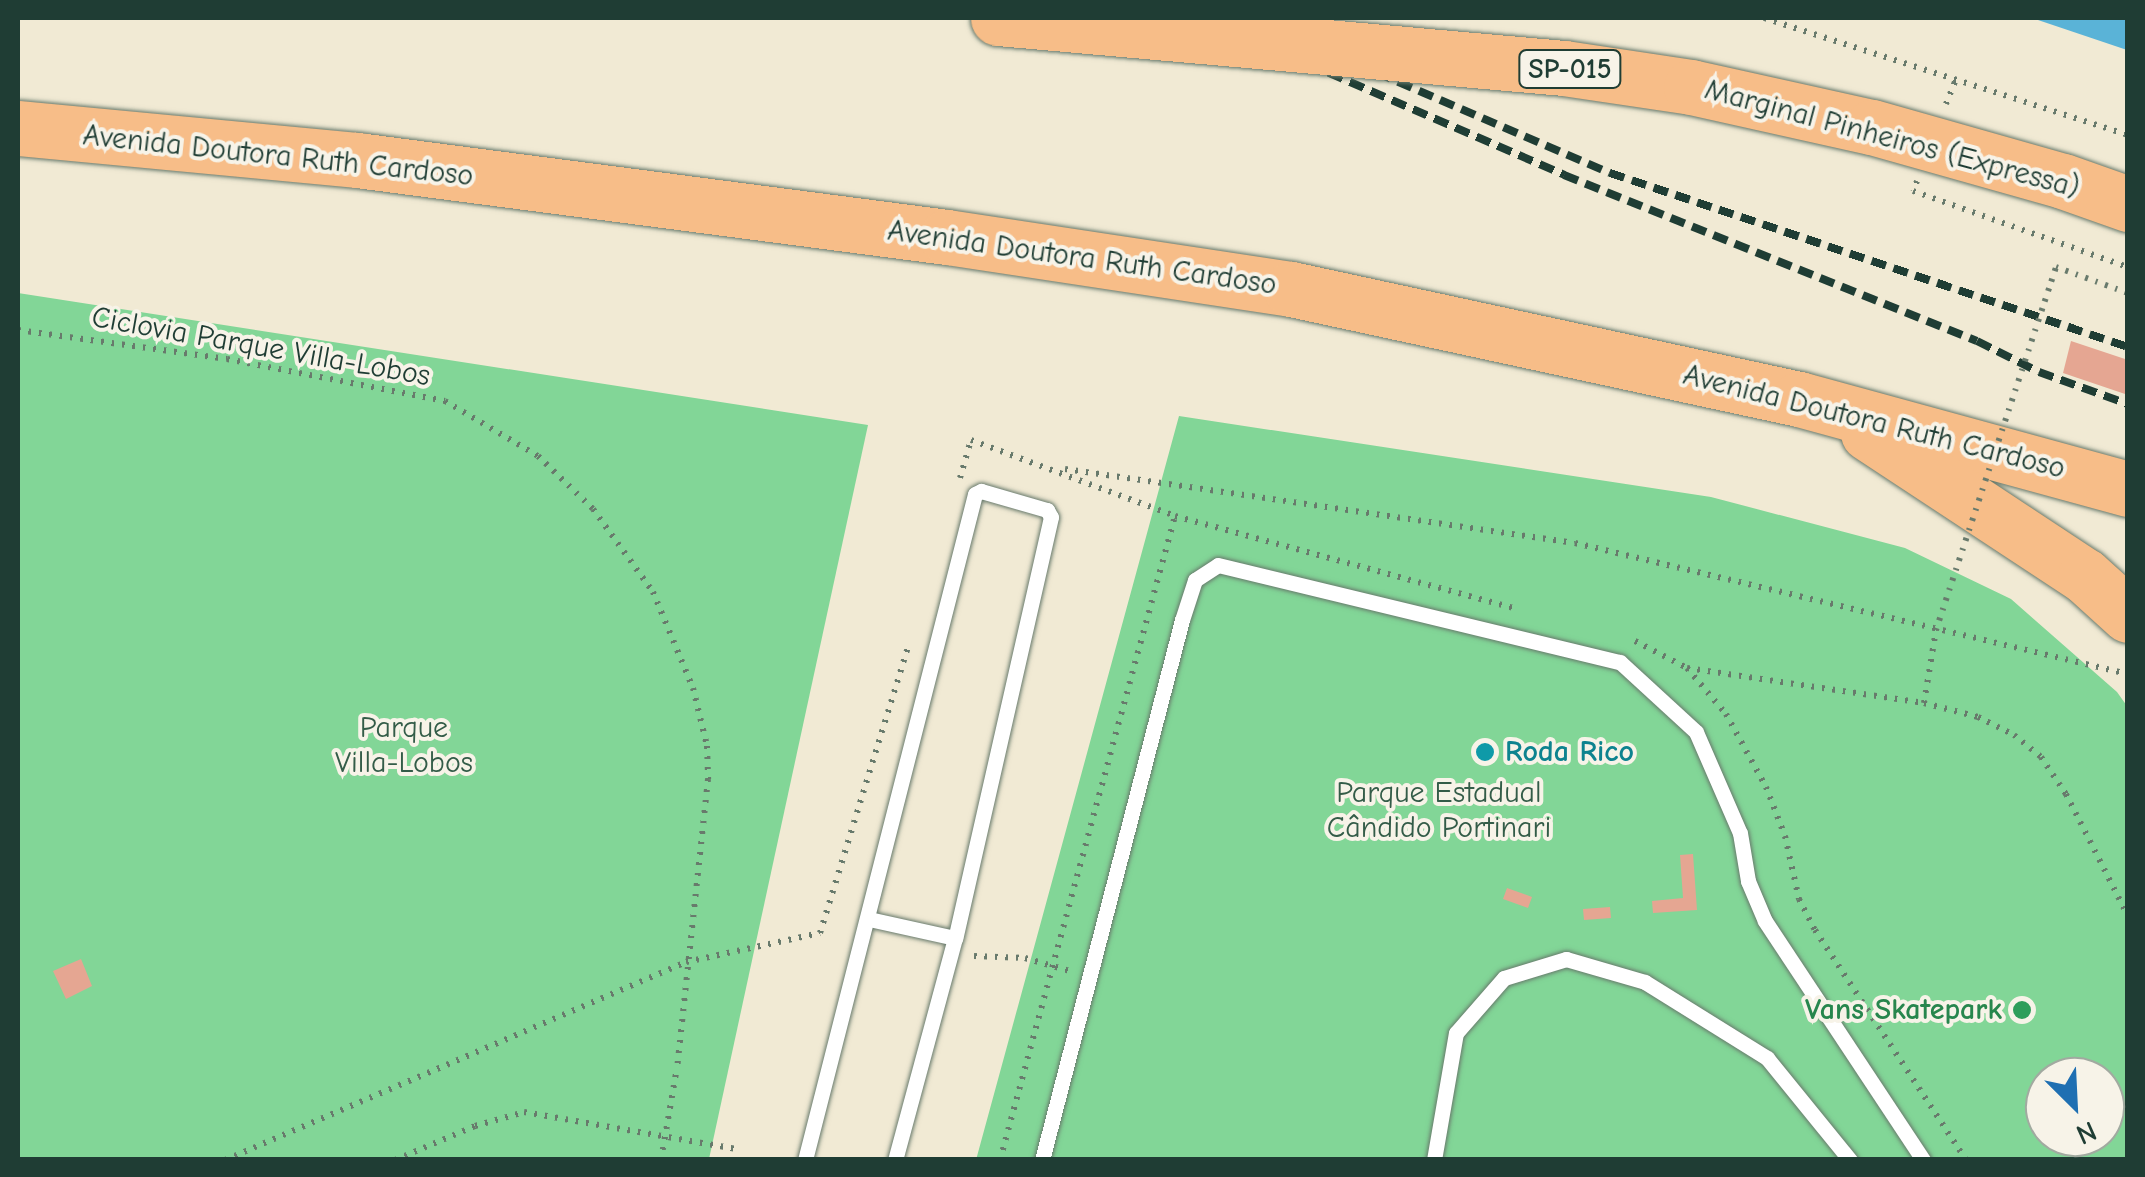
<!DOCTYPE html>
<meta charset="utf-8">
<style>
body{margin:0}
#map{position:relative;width:2145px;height:1177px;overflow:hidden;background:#f1ead4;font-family:"Comic Neue",sans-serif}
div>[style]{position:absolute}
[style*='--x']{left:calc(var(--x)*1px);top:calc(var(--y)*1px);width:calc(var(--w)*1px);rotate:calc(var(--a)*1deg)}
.green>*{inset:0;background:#82d697}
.water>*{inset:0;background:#5ab3d7}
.building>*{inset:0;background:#e5a692}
.path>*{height:6px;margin-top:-3px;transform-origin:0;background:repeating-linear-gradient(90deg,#687a6c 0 2.5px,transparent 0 10.5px)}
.roads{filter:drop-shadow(0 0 2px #687a6c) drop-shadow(0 0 2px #687a6c)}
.lane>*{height:15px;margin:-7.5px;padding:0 7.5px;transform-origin:7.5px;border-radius:7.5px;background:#fff}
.highway>*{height:55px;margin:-27.5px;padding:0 27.5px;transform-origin:27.5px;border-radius:27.5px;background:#f7bd88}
.rail>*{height:8px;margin-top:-4px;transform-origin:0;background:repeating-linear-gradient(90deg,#1f3d34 0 15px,transparent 0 23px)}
.path-bridge>*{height:6px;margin-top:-3px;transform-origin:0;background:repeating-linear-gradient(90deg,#687a6c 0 2.5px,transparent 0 10.5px)}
.bridges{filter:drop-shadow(0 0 2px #687a6c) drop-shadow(0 0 2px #687a6c)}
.highway-bridge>*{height:55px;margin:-27.5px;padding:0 27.5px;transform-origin:27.5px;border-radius:27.5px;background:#f7bd88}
.dots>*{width:28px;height:28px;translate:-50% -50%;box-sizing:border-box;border:5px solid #f7f3e8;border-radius:50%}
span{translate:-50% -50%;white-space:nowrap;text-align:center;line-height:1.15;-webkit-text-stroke:8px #f7f3e8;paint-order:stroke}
.shield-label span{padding:2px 8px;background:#f7f3e8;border:2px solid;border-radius:8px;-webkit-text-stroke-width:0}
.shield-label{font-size:28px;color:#1f3d34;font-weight:700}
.street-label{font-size:30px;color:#1f3d34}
.park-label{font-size:30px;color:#335c48}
.culture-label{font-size:30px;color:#0d838f;font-weight:700}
.left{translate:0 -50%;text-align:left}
.leisure-label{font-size:30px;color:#27864d;font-weight:700}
.right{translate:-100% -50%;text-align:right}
.frame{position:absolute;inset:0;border:20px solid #1f3d34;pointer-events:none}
.north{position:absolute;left:2025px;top:1057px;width:100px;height:100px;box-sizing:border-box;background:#f7f3e8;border:2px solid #a1aaa0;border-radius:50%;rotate:156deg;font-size:28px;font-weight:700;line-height:40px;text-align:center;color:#1f3d34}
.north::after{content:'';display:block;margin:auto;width:35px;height:45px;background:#1f6fb2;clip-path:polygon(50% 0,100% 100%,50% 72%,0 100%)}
</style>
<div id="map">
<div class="green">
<i style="clip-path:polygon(18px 293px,868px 425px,709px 1159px,18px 1159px)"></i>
<i style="clip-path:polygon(evenodd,1179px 416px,1711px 497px,1905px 548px,2011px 599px,2117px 692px,2127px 706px,2127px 1159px,976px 1160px,1179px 416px,2045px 1077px,2105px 1077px,2105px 1137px,2045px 1137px,2045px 1077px)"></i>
</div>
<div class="water">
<i style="clip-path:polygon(2032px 18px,2127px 18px,2127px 50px)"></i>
</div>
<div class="building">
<i style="clip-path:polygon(2071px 341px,2128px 360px,2128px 395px,2063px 373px)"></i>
<i style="clip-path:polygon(1693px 854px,1697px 910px,1653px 913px,1652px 901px,1683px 898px,1680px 855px)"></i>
<i style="clip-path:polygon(1507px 888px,1532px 897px,1528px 908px,1503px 899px)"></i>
<i style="clip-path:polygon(1610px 907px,1611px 918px,1584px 920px,1583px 909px)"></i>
<i style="clip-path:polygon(81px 959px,92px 986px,66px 999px,53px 971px)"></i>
</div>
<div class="path">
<i style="--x:1764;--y:18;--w:382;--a:17.8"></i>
<i style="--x:1946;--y:104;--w:27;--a:-68"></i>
<i style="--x:1917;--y:181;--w:11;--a:112"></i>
<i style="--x:1913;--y:191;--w:228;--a:19.5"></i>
<i style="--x:18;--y:330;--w:211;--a:7.9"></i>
<i style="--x:227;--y:359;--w:222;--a:10.9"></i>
<i style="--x:445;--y:401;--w:108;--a:30.6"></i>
<i style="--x:538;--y:456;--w:76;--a:43.9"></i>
<i style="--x:593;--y:509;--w:102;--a:54.1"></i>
<i style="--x:653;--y:592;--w:104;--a:67.4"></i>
<i style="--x:693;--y:688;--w:60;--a:76.4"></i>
<i style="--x:707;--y:746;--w:33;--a:88"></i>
<i style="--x:708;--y:779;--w:290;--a:96.1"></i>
<i style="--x:1065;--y:469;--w:515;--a:8.26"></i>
<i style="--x:1575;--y:543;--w:568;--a:13.33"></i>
<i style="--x:960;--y:478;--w:40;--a:-74"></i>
<i style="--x:971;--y:440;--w:218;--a:20.4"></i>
<i style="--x:1175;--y:516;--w:354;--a:15.2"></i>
<i style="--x:1635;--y:641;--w:59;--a:27.4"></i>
<i style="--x:1687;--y:668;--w:60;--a:49.7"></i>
<i style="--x:1726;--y:714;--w:83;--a:61.3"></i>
<i style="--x:1766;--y:787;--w:53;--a:68.8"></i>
<i style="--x:1785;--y:836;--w:65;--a:77.5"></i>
<i style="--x:1799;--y:899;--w:35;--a:63"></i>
<i style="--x:1815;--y:930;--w:275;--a:56.7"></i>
<i style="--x:1687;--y:668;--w:240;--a:8.4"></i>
<i style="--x:1924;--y:703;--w:56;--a:14.5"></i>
<i style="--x:1978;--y:717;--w:40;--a:26.6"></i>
<i style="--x:2014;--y:735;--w:35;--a:39"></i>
<i style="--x:2041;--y:757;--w:45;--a:56"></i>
<i style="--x:2066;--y:794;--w:137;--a:63.1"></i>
<i style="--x:1924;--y:703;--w:74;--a:-80.7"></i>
<i style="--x:974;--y:956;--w:51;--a:2.2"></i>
<i style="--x:1025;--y:958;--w:47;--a:16.1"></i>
<i style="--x:225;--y:1160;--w:502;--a:-23.24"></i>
<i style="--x:686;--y:962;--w:137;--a:-12.2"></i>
<i style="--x:820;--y:933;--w:303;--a:-72.9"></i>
<i style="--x:395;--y:1160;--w:87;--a:-23"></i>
<i style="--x:475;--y:1126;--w:51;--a:-15.9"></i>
<i style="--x:524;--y:1112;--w:220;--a:9.9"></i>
<i style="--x:1000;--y:1160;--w:667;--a:-74.8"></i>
</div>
<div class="roads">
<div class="lane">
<i style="--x:869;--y:919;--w:88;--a:12.5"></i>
<i style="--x:805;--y:1160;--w:687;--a:-75.68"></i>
<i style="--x:975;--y:494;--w:7;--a:-27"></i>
<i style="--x:981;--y:491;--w:69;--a:16.1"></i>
<i style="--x:1047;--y:510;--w:8;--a:60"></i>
<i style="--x:1051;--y:517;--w:432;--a:102.8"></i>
<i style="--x:955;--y:938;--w:230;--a:105.1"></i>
<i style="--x:1042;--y:1160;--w:558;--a:-75.47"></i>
<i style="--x:1182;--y:620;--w:42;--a:-72"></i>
<i style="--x:1195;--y:580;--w:27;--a:-33"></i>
<i style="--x:1218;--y:565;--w:414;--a:13.6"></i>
<i style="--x:1620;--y:662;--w:103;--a:42.6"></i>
<i style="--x:1696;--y:732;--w:110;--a:66.5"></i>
<i style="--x:1740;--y:833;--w:49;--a:80.5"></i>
<i style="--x:1748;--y:881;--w:43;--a:67"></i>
<i style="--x:1765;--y:921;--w:287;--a:56.5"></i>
<i style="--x:1434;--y:1160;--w:129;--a:-80.2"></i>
<i style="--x:1456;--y:1033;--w:73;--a:-48.9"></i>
<i style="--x:1504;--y:978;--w:65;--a:-17"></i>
<i style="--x:1566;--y:959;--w:82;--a:16.2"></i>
<i style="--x:1645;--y:982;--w:144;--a:31.9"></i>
<i style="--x:1767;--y:1058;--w:132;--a:50.9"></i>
</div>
<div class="highway">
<i style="--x:18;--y:128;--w:341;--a:5.4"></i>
<i style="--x:357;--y:160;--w:595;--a:7.44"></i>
<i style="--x:947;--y:237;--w:348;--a:8.6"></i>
<i style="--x:1291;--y:289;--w:520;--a:12.22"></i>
<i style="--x:1799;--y:399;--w:341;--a:15.3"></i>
<i style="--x:1868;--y:433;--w:260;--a:33.4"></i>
<i style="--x:2085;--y:576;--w:58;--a:42.2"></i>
</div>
</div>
<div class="rail">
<i style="--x:1202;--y:18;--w:395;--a:23.4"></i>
<i style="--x:1564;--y:175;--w:445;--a:21.9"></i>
<i style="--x:1977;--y:341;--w:69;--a:26.6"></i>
<i style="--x:2039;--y:372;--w:95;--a:19.8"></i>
<i style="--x:1250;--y:18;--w:392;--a:23.3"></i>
<i style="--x:1610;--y:173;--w:546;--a:18.57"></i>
</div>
<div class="path-bridge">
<i style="--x:1936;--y:630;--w:382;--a:-71.7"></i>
<i style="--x:2056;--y:267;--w:77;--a:19.9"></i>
<i style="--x:661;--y:1160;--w:94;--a:-80.2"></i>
</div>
<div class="bridges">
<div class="highway-bridge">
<i style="--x:998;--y:18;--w:568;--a:5.05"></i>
<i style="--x:1564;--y:68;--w:128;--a:8.5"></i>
<i style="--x:1691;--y:87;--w:185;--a:12.5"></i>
<i style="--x:1872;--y:127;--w:198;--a:15.8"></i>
<i style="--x:2063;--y:181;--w:69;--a:19.5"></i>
</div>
</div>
<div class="dots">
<i style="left:1485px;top:752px;background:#0f9aa8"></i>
<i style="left:2022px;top:1010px;background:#2e9e5b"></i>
</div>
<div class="shield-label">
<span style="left:1570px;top:69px">SP-015</span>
</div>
<div class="street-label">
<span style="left:1892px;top:139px;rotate:15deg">Marginal Pinheiros (Expressa)</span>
<span style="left:278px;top:156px;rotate:6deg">Avenida Doutora Ruth Cardoso</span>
<span style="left:1082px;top:258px;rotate:8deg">Avenida Doutora Ruth Cardoso</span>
<span style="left:261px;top:347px;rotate:10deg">Ciclovia Parque Villa-Lobos</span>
<span style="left:1874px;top:422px;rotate:14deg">Avenida Doutora Ruth Cardoso</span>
</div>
<div class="park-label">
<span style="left:404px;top:745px">Parque<br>Villa-Lobos</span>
<span style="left:1439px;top:810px">Parque Estadual<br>Cândido Portinari</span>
</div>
<div class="culture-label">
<span class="left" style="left:1505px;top:752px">Roda Rico</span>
</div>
<div class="leisure-label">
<span class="right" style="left:2002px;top:1010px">Vans Skatepark</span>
</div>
<div class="frame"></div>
<div class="north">N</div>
</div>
